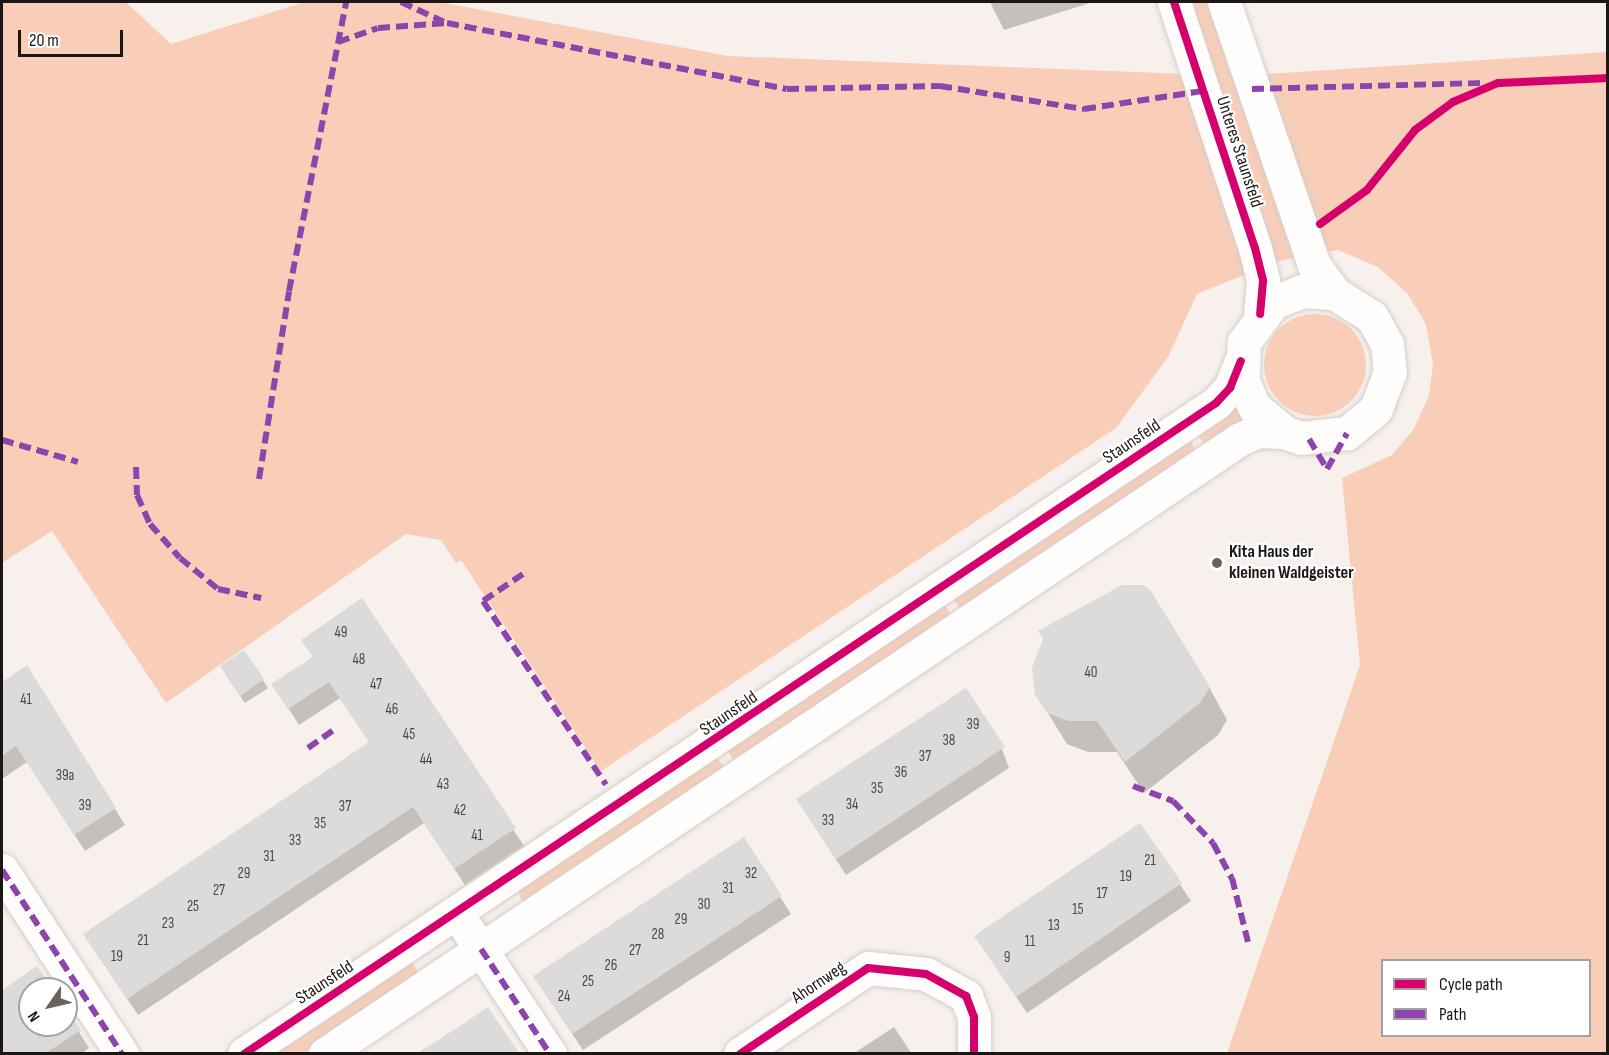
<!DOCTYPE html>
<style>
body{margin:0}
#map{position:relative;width:1609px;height:1055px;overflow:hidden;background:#f7f0ec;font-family:"Sofia Sans Condensed",sans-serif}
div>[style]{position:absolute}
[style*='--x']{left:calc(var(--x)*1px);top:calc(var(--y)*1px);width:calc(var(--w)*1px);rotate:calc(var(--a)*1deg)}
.green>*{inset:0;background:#f8ceb8}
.round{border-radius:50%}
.shadow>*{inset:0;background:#0003}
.building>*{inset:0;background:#dcdbd9}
.roads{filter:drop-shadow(0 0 2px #d4cecb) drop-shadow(0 0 2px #d4cecb)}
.minor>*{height:33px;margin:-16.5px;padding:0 16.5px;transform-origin:16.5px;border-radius:16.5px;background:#fefdfc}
.quiet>*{height:6px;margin-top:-3px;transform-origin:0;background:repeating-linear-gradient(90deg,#8e44ad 0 12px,transparent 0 18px)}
.cycleway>*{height:8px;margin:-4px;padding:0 4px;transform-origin:4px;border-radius:4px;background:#d6006c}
.dots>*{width:16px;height:16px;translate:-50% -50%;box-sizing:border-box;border:3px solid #fff;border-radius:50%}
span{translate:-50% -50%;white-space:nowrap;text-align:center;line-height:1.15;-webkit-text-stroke:4.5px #fff;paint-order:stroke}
.number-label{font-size:15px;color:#4c4846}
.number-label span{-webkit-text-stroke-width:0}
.street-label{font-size:18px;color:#1c1715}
.poi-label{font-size:18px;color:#1c1715;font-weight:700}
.left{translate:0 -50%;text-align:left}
.frame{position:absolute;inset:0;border:3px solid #1c1715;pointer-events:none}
.legend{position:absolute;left:1381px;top:959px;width:210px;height:78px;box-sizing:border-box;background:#fff;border:2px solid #a4a2a1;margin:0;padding:8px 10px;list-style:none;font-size:18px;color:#1c1715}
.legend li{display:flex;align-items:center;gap:12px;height:30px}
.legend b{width:30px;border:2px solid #a4a2a1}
.north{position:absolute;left:18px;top:977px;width:60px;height:60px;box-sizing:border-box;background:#fff;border:2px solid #a4a2a1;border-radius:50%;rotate:236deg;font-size:16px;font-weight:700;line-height:24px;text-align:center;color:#1c1715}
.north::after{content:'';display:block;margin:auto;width:21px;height:27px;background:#696360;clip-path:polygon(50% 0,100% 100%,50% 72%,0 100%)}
.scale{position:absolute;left:18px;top:30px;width:105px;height:27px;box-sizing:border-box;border:3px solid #1c1715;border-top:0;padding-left:8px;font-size:18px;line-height:21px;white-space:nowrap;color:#1c1715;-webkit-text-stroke:4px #fff;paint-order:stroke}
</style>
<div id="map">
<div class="green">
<i style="clip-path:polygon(evenodd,2px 2px,126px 2px,171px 44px,305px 2px,439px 2px,728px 56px,1211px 75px,1188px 2px,1212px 2px,1237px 76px,1607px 52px,1607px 1053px,1227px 1053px,1360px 665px,1342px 478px,1392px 455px,1413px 430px,1429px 396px,1433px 365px,1426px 324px,1407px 293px,1378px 267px,1338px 250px,1279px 261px,1197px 294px,1168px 357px,1116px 428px,601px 771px,461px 560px,456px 563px,441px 540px,406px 534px,166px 703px,52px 531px,2px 563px,2px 2px,1382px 960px,1590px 960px,1590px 1036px,1382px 1036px,1382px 960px)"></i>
<i class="round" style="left:1264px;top:314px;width:102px;height:102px"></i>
<i style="clip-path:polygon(1233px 404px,1245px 421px,1209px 451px,1193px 427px)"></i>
<i style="clip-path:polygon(1185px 433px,1200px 457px,964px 615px,949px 592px)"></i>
<i style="clip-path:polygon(940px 599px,956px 621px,738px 766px,724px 746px)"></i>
<i style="clip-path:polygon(714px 753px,728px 773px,526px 903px,521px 899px,517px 888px)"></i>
<i style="clip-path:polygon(410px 960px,418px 971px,410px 984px,304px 1053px,259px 1054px)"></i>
</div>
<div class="shadow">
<i style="clip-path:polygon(990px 2px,1093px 2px,1004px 30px)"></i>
<i style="clip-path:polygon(362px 600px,524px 846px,465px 885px,424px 823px,138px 1015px,95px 951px,370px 743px,340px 698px,299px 725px,273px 684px,314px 658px,303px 640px)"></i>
<i style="clip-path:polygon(244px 652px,268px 688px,245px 703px,226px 675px)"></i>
<i style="clip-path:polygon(27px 668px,125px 825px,85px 851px,27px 762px,2px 779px,2px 684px)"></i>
<i style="clip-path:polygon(1209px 687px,1227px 720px,1218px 735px,1144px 793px,1117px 752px,1088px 752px,1067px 744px,1036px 694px)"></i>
<i style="clip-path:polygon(999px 741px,1009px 768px,846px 875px,808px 816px)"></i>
<i style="clip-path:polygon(1140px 825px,1191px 901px,1027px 1013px,976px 936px)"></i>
<i style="clip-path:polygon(743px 839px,791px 914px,583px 1050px,545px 993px)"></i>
<i style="clip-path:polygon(37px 968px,51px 989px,30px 989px,30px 1025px,66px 1025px,66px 1011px,89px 1048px,81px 1054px,2px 1054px,2px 992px)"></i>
<i style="clip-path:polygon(488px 1009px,517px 1054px,421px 1054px)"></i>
<i style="clip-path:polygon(894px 1027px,912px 1054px,853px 1054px)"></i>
</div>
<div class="building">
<i style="clip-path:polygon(1122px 585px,1144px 585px,1151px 591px,1210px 687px,1200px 703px,1125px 762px,1097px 721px,1069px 721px,1047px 713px,1035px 695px,1032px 668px,1043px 639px,1038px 631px)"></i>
<i style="clip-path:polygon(362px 598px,516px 828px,454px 869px,413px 807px,127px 999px,83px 934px,369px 742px,329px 682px,288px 709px,271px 684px,313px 657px,301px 640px)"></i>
<i style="clip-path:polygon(244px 650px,264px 679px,240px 696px,220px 666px)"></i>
<i style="clip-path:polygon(27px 665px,116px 808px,74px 835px,16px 746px,2px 756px,2px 682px)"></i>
<i style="clip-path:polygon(966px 688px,1005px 747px,836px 859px,796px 799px)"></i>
<i style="clip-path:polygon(1140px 823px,1182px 883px,1016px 997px,974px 936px)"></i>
<i style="clip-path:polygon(744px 837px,782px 896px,572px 1034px,533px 976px)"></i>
<i style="clip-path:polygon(37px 966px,53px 989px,30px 989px,30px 1025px,66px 1025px,66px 1009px,81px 1030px,46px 1053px,2px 1053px,2px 990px)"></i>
<i style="clip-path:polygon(488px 1007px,519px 1053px,418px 1053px,460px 1026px)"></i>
</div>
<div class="roads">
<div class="minor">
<i style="--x:1174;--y:2;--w:259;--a:71.8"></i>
<i style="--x:1255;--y:248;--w:34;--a:76"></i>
<i style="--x:1263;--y:281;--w:33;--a:95"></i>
<i style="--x:1224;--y:2;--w:278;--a:71.1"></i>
<i style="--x:1314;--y:265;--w:34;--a:54"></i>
<i style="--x:1334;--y:293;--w:45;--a:32.3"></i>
<i style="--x:1372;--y:317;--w:31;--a:61"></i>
<i style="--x:1387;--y:344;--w:28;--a:84"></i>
<i style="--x:1390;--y:372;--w:40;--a:111"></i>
<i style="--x:1376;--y:409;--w:38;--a:140"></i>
<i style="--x:1347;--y:433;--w:46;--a:173.8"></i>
<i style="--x:1301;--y:438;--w:18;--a:-161"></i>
<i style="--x:1284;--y:432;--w:39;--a:-140"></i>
<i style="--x:1254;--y:407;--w:28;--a:-113"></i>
<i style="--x:1243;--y:381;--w:39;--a:-89"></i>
<i style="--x:1244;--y:342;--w:50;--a:-53.1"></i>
<i style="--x:1274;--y:302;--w:30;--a:-21"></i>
<i style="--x:1302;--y:291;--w:32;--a:4"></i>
<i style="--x:2;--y:870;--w:220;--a:56.9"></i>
<i style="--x:468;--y:930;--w:149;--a:56.5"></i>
<i style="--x:244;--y:1054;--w:1170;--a:-33.81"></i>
<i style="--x:1216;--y:403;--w:21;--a:-47"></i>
<i style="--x:1230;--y:388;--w:29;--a:-68"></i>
<i style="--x:325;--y:1054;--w:1102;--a:-33.91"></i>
<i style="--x:1240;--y:439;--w:20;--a:-24"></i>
<i style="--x:1258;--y:431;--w:26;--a:2"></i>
<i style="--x:740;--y:1054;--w:154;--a:-33.9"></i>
<i style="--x:868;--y:968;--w:58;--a:5.9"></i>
<i style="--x:926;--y:974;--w:46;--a:28.8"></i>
<i style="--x:966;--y:996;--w:22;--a:69"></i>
<i style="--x:974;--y:1017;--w:37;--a:90"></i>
</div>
</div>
<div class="quiet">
<i style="--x:401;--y:2;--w:47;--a:24.9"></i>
<i style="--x:338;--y:42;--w:42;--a:-19.3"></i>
<i style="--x:378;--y:28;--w:69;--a:-4.1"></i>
<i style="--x:447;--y:23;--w:346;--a:11"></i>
<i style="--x:787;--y:89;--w:153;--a:-1.1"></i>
<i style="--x:940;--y:86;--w:146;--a:9.1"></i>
<i style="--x:1084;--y:109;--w:120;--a:-8.6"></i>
<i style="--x:1252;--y:89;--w:234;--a:-1.5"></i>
<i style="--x:1309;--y:439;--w:35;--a:59"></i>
<i style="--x:2;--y:440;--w:79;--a:16.1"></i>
<i style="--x:136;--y:467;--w:28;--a:88"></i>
<i style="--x:137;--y:495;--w:32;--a:66"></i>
<i style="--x:150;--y:524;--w:45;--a:48.6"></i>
<i style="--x:180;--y:558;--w:49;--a:39.2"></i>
<i style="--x:218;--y:589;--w:44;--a:11.8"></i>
<i style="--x:1327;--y:469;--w:41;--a:-60.9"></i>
<i style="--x:259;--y:479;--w:190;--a:-80.9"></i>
<i style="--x:289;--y:291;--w:295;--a:-78.8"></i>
<i style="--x:523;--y:574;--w:48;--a:146"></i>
<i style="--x:483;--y:601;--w:221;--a:56.2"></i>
<i style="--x:308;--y:748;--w:33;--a:-35"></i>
<i style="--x:1133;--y:786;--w:43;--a:20.6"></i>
<i style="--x:1173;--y:801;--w:58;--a:46.4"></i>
<i style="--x:1213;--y:843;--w:40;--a:62"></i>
<i style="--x:1232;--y:878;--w:66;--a:76"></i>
<i style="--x:2;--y:870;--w:220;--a:56.9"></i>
<i style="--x:481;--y:949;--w:126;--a:56.7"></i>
</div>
<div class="cycleway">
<i style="--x:1174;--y:2;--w:259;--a:71.8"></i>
<i style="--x:1255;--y:248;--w:34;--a:76"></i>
<i style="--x:1263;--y:281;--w:33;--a:95"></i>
<i style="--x:1320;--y:224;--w:58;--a:-35.9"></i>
<i style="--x:1367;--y:190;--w:77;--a:-51.3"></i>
<i style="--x:1415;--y:130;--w:47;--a:-36.4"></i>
<i style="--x:1453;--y:102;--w:49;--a:-22.9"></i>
<i style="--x:1498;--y:83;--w:110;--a:-2.6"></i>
<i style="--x:244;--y:1054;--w:1170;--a:-33.81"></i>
<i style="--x:1216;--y:403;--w:21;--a:-47"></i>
<i style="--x:1230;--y:388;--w:29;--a:-68"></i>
<i style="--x:740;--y:1054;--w:154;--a:-33.9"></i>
<i style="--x:868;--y:968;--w:58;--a:5.9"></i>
<i style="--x:926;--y:974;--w:46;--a:28.8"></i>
<i style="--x:966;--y:996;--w:22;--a:69"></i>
<i style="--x:974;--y:1017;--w:37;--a:90"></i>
</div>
<div class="dots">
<i style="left:1217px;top:563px;background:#696360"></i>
</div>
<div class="number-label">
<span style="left:341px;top:633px">49</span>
<span style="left:359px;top:660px">48</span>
<span style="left:1091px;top:673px">40</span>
<span style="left:376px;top:685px">47</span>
<span style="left:26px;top:700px">41</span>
<span style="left:392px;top:710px">46</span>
<span style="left:973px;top:725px">39</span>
<span style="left:409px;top:735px">45</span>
<span style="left:949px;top:741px">38</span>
<span style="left:925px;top:757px">37</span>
<span style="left:426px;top:760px">44</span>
<span style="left:901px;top:773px">36</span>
<span style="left:65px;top:776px">39a</span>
<span style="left:443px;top:785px">43</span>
<span style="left:877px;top:789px">35</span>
<span style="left:852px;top:805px">34</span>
<span style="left:85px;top:806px">39</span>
<span style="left:345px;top:807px">37</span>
<span style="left:460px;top:811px">42</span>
<span style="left:828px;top:821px">33</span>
<span style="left:320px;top:824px">35</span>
<span style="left:477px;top:836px">41</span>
<span style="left:295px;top:841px">33</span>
<span style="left:269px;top:857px">31</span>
<span style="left:1150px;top:861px">21</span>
<span style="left:244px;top:874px">29</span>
<span style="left:751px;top:874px">32</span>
<span style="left:1126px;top:877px">19</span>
<span style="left:728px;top:889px">31</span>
<span style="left:219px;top:891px">27</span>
<span style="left:1102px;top:894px">17</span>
<span style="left:704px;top:905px">30</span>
<span style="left:193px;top:907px">25</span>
<span style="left:1078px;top:910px">15</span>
<span style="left:681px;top:920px">29</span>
<span style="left:168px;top:924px">23</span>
<span style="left:1054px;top:926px">13</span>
<span style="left:658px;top:935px">28</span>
<span style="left:143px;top:941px">21</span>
<span style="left:1030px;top:942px">11</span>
<span style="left:635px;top:951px">27</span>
<span style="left:117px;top:957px">19</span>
<span style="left:1007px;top:958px">9</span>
<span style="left:611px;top:966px">26</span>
<span style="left:588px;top:982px">25</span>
<span style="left:564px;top:997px">24</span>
</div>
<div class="street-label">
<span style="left:1239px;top:152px;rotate:72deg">Unteres Staunsfeld</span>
<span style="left:1132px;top:442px;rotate:-34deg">Staunsfeld</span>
<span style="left:729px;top:714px;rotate:-34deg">Staunsfeld</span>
<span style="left:325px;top:983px;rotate:-33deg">Staunsfeld</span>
<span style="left:819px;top:983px;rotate:-34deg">Ahornweg</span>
</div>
<div class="poi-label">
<span class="left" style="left:1229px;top:563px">Kita Haus der<br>kleinen Waldgeister</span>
</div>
<div class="frame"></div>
<ul class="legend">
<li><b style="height:8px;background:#d6006c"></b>Cycle path</li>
<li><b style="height:8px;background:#8e44ad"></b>Path</li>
</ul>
<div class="north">N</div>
<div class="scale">20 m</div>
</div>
